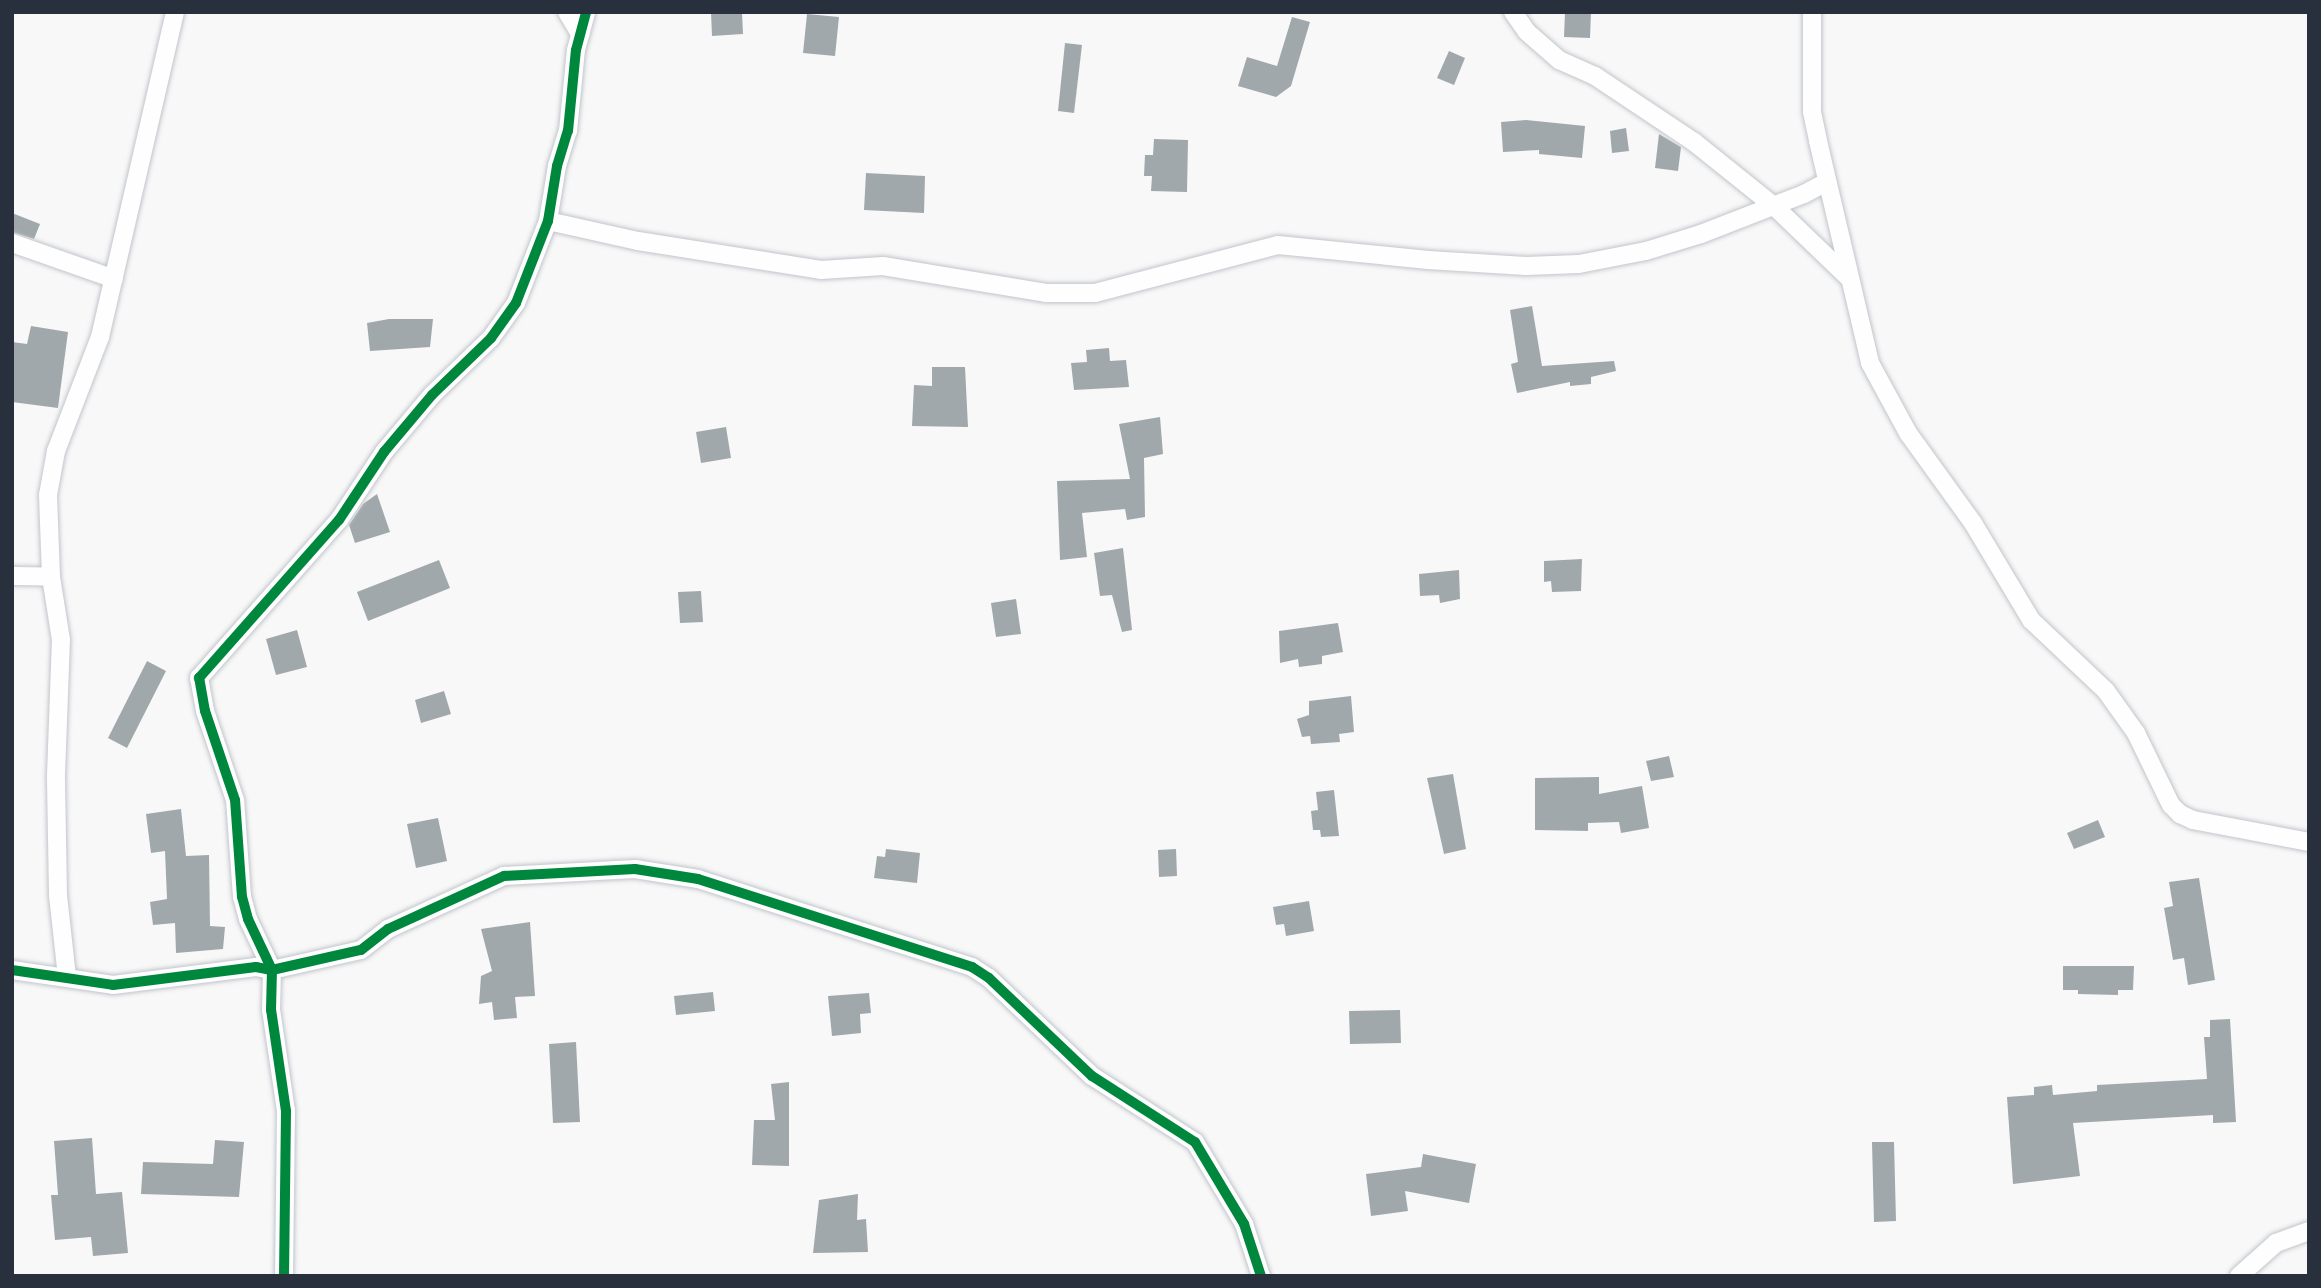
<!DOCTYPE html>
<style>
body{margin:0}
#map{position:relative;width:2321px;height:1288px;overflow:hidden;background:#f8f8f8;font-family:Inter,sans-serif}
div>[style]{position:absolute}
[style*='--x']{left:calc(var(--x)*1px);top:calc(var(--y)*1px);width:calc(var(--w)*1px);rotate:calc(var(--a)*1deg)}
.building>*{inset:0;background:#a0a8ac}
.roads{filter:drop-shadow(0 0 2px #c1c5cb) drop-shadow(0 0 2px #c1c5cb)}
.minor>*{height:18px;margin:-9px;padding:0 9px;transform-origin:9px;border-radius:9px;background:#fefefe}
.cycleway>*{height:10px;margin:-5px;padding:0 5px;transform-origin:5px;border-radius:5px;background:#00873e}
span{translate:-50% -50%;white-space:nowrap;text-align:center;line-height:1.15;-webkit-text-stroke:7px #f8f8f8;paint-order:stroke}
.frame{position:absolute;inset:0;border:14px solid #27303c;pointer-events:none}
</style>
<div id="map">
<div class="building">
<i style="clip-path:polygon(711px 12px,742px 12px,743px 34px,712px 36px)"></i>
<i style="clip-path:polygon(1565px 12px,1591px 12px,1590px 38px,1564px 37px)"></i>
<i style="clip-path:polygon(807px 14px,839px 17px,835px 56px,803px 53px)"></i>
<i style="clip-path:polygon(1292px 17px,1310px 22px,1291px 86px,1276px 97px,1238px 86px,1247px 57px,1277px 66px)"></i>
<i style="clip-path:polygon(1065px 43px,1082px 45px,1074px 113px,1058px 111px)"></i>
<i style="clip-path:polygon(1449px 51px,1465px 58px,1454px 85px,1437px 78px)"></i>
<i style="clip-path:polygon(1526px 120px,1585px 126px,1582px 158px,1539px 154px,1539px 150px,1503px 152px,1501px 122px)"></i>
<i style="clip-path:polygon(1626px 128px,1629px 151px,1612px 153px,1610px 131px)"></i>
<i style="clip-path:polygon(1659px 134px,1681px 147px,1678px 171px,1655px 168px)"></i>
<i style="clip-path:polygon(1154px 139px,1188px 140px,1187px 192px,1151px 191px,1152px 176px,1144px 176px,1145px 155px,1153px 155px)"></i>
<i style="clip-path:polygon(866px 173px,925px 176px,924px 213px,864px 210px)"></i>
<i style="clip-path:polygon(12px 213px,40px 224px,34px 239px,12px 232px)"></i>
<i style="clip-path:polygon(1532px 306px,1542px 366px,1614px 361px,1616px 371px,1591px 377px,1591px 384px,1570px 386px,1570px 382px,1517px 393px,1511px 364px,1518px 362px,1510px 310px)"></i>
<i style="clip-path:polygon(389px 319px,433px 319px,430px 347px,370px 351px,367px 323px)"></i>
<i style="clip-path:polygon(31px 326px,68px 332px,58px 408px,12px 402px,12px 342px,27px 344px)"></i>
<i style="clip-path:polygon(1109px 348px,1110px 361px,1126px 360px,1129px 387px,1074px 390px,1071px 363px,1087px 362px,1086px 350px)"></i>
<i style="clip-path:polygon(932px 367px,965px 367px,968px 427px,912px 426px,914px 385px,932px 386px)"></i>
<i style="clip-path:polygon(1160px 417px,1163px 454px,1144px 458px,1145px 517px,1127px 520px,1125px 509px,1082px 513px,1087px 557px,1060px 560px,1057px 481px,1130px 479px,1119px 424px)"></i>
<i style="clip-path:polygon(726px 427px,731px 458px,701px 463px,696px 432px)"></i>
<i style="clip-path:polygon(377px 494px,390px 532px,355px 543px,349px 525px,363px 504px)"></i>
<i style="clip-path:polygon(1123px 548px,1132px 630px,1122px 632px,1112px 595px,1100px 596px,1094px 553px)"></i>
<i style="clip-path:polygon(1582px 559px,1581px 591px,1552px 592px,1551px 581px,1544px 582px,1544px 561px)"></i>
<i style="clip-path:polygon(439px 560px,450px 588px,368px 621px,357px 592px)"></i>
<i style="clip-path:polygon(1459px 570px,1460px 599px,1440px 603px,1439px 595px,1420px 596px,1419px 574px)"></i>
<i style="clip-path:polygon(701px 591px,703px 622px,680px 623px,678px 592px)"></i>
<i style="clip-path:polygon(1016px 599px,1021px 634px,996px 637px,991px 603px)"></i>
<i style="clip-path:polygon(1338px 623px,1343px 652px,1322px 656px,1322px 664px,1299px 667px,1298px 659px,1280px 663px,1279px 631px)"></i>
<i style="clip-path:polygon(297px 630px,307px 667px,276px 675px,266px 639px)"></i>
<i style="clip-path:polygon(147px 661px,166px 671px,127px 748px,108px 738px)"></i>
<i style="clip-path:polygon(444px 691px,451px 714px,421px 723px,415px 700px)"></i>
<i style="clip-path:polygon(1351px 696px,1354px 732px,1339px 734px,1340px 742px,1311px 744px,1310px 736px,1302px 737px,1297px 719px,1309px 715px,1309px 701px)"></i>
<i style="clip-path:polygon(1669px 756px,1674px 777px,1651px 781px,1646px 761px)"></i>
<i style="clip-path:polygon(1453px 774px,1466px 849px,1444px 854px,1427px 778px)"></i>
<i style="clip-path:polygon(1599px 777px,1599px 794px,1642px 786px,1649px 828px,1621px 833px,1619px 822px,1588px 823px,1588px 831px,1535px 830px,1535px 778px)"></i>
<i style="clip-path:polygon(1334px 790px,1339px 836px,1321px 837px,1320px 830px,1313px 830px,1311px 811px,1318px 810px,1316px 792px)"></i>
<i style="clip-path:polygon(181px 809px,186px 856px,209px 855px,210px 926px,225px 927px,223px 949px,176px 953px,175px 923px,153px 925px,150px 902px,167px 899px,165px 851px,151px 853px,146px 814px)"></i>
<i style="clip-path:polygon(438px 818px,447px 861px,416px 868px,407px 824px)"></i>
<i style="clip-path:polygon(2098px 820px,2105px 837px,2074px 849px,2067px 833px)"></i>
<i style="clip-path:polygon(886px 849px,920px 853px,917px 883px,874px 878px,877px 856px,885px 857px)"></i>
<i style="clip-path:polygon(1176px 849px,1177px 876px,1159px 877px,1158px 850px)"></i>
<i style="clip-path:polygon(2199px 878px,2215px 980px,2188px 985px,2184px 958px,2173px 960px,2164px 908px,2173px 906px,2169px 882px)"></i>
<i style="clip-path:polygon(1309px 901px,1314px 931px,1286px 936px,1284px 924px,1276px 925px,1273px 907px)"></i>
<i style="clip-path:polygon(530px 922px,535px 996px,515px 997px,517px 1018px,494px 1020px,492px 1002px,479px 1004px,481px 976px,492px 971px,481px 929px)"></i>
<i style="clip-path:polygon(2063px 966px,2134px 966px,2133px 990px,2118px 990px,2118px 995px,2078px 994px,2078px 990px,2063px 990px)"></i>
<i style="clip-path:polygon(713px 992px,715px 1011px,676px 1015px,674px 996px)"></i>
<i style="clip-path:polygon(869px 993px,871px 1013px,860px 1014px,861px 1033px,832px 1036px,828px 996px)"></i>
<i style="clip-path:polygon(1400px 1010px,1401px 1043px,1350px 1044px,1349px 1011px)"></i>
<i style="clip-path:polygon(2230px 1019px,2236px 1122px,2213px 1123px,2213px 1115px,2073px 1123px,2080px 1176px,2013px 1184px,2007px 1097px,2034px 1095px,2034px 1087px,2052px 1085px,2053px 1095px,2097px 1091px,2097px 1085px,2207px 1079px,2204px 1037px,2210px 1037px,2210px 1020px)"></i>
<i style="clip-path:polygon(576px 1042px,580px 1122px,553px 1123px,549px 1044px)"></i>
<i style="clip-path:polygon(789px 1082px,789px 1166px,752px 1165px,754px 1120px,775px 1120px,771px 1084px)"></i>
<i style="clip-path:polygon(92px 1138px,96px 1194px,122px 1192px,128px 1253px,93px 1256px,91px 1237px,55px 1240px,51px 1195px,58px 1195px,54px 1141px)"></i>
<i style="clip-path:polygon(215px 1140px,244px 1142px,239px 1197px,141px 1194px,143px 1162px,213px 1164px)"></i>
<i style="clip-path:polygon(1872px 1142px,1894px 1142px,1896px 1221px,1874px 1222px)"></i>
<i style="clip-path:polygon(1423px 1154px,1476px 1164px,1469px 1203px,1405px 1191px,1408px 1211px,1371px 1216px,1366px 1174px,1421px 1167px)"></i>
<i style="clip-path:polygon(858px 1194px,857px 1220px,866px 1219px,868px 1252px,813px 1253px,819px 1200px)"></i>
</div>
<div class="roads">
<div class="minor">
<i style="--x:567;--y:12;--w:26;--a:59"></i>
<i style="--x:1513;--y:12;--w:24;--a:55"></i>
<i style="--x:1527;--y:32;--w:43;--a:41.2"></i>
<i style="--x:1559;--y:60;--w:39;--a:24"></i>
<i style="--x:1595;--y:76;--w:119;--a:33.7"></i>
<i style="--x:1694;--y:142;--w:102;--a:38.7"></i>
<i style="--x:1774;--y:206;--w:105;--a:43.8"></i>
<i style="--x:1812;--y:12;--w:100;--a:90"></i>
<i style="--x:1812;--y:112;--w:30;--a:78"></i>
<i style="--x:1818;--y:141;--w:228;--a:76.8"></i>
<i style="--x:1870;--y:363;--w:80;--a:61.5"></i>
<i style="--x:1908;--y:433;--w:111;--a:54.2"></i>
<i style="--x:1973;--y:523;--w:113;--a:59.1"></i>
<i style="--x:2031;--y:620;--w:103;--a:43.4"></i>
<i style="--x:2106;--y:691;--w:52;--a:54.5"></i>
<i style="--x:2136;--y:733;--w:80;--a:64.1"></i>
<i style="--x:2171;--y:805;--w:13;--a:45"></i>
<i style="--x:2180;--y:814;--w:14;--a:25"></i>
<i style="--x:2193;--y:820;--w:118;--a:10.7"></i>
<i style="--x:548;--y:221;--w:92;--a:12.5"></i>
<i style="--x:638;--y:241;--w:185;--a:9"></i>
<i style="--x:821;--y:270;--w:62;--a:-3.7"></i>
<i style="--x:883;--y:266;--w:165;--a:9.4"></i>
<i style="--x:1046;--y:293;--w:49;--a:0"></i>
<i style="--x:1095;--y:293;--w:189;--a:-14.7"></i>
<i style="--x:1278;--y:245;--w:151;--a:5.7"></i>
<i style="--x:1428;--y:260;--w:98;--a:3.5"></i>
<i style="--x:1526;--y:266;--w:53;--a:-2.2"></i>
<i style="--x:1579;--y:264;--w:68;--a:-11"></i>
<i style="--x:1646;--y:251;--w:58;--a:-17.2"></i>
<i style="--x:1701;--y:234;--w:110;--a:-21.2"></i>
<i style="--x:1804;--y:194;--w:26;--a:-28"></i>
<i style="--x:12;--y:243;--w:108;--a:19.4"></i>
<i style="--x:12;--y:576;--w:39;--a:1"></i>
<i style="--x:12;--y:970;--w:102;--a:8.4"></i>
<i style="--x:113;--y:985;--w:144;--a:-7.2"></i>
<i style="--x:256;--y:967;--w:16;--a:11"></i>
<i style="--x:272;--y:970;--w:91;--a:-12.7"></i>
<i style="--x:361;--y:950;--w:34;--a:-38"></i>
<i style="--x:388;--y:929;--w:128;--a:-24.6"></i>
<i style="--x:504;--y:876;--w:131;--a:-3.1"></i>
<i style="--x:635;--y:869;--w:64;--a:9"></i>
<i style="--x:698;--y:879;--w:288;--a:17.8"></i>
<i style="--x:972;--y:967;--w:20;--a:33"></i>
<i style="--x:989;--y:978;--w:142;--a:43.6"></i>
<i style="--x:1092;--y:1076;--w:122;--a:32.7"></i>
<i style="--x:1195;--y:1142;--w:96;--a:59.1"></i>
<i style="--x:1244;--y:1224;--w:55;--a:71.9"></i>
<i style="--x:67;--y:977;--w:82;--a:-96.3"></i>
<i style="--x:58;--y:895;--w:120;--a:-91"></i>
<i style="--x:56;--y:775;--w:135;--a:-87.9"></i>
<i style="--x:61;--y:640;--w:64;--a:-99"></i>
<i style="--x:51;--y:577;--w:82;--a:-92.1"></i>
<i style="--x:48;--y:495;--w:45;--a:-79.7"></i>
<i style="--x:56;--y:451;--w:122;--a:-68.9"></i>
<i style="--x:100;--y:337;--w:334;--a:-77"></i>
<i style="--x:284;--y:1276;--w:165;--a:-89.3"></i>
<i style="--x:286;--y:1111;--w:102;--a:-98.4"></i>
<i style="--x:271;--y:1010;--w:40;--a:-88.6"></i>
<i style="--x:272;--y:970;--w:56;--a:-115.2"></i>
<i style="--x:248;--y:919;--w:23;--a:-105"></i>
<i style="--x:242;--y:897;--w:97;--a:-94.1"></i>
<i style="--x:235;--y:800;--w:94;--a:-108.6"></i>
<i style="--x:205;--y:711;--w:34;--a:-100"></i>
<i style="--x:199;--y:678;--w:211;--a:-48.5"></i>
<i style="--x:339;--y:520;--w:82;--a:-56.5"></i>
<i style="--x:384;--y:452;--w:75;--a:-49.9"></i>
<i style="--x:432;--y:395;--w:82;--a:-44"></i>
<i style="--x:491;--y:338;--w:43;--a:-54.5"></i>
<i style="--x:516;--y:303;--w:88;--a:-68.7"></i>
<i style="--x:548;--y:221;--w:56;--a:-80.7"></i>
<i style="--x:557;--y:166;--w:37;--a:-73"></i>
<i style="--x:568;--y:131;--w:81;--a:-84.4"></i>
<i style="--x:576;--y:50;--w:39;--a:-75"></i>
<i style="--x:2239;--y:1276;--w:50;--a:-41.7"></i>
<i style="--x:2276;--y:1243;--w:35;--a:-20"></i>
</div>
</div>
<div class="cycleway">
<i style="--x:12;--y:970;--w:102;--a:8.4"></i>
<i style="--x:113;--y:985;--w:144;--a:-7.2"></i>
<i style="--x:256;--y:967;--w:16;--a:11"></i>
<i style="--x:272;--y:970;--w:91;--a:-12.7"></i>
<i style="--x:361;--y:950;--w:34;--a:-38"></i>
<i style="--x:388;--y:929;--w:128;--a:-24.6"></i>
<i style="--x:504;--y:876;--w:131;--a:-3.1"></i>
<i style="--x:635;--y:869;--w:64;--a:9"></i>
<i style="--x:698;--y:879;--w:288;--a:17.8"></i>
<i style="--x:972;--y:967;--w:20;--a:33"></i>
<i style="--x:989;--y:978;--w:142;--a:43.6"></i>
<i style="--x:1092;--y:1076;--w:122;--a:32.7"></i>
<i style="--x:1195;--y:1142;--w:96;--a:59.1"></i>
<i style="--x:1244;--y:1224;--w:55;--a:71.9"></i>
<i style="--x:284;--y:1276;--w:165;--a:-89.3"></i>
<i style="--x:286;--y:1111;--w:102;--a:-98.4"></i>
<i style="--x:271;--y:1010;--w:40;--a:-88.6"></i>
<i style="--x:272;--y:970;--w:56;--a:-115.2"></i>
<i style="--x:248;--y:919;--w:23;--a:-105"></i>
<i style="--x:242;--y:897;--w:97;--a:-94.1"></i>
<i style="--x:235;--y:800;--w:94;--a:-108.6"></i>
<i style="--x:205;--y:711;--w:34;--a:-100"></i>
<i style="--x:199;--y:678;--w:211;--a:-48.5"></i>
<i style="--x:339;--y:520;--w:82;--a:-56.5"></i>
<i style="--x:384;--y:452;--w:75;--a:-49.9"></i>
<i style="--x:432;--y:395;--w:82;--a:-44"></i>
<i style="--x:491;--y:338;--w:43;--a:-54.5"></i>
<i style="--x:516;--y:303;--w:88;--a:-68.7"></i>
<i style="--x:548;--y:221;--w:56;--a:-80.7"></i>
<i style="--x:557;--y:166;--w:37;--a:-73"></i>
<i style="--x:568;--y:131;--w:81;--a:-84.4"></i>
<i style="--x:576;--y:50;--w:39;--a:-75"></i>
</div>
<div class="frame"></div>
</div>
